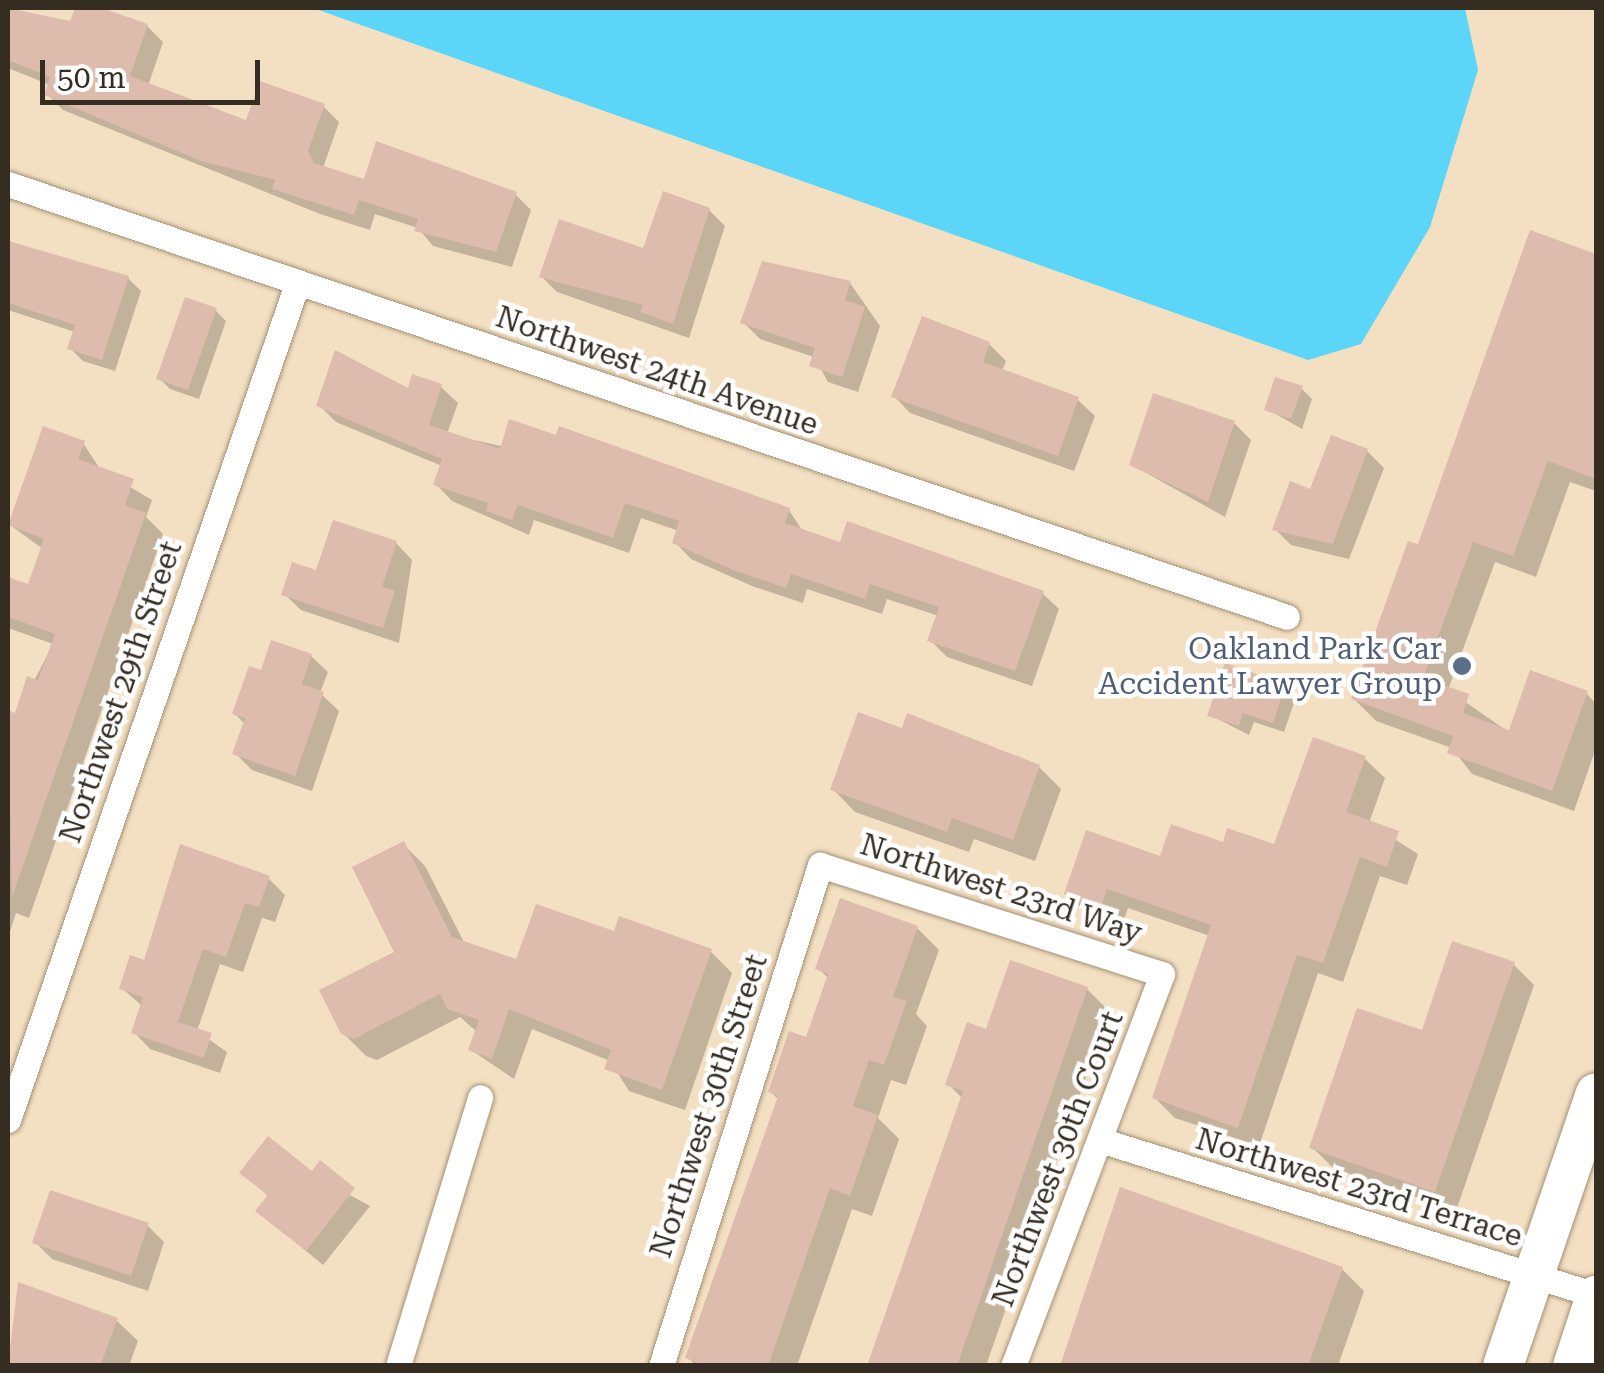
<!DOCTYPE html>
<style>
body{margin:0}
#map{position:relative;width:1604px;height:1373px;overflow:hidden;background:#f3dfc2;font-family:"Roboto Serif",serif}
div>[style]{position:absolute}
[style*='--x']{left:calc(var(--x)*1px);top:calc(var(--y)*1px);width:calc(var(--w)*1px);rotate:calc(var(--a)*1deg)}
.water>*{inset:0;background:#5bd6f8}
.shadow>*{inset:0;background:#0003}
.building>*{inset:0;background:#ddbbad}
.roads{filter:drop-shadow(0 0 2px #a49176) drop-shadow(0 0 2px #a49176)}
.minor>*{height:25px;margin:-12.5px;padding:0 12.5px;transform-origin:12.5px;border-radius:12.5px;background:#fff}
.primary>*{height:40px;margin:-20px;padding:0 20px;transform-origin:20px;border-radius:20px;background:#fff}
.dots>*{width:28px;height:28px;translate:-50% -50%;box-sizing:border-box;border:5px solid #fff;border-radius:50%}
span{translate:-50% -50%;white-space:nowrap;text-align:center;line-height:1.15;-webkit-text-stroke:9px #fff;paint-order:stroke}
.street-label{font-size:30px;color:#352d22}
.service-label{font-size:30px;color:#4e5e75}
.right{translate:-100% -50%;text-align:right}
.frame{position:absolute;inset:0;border:10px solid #352d22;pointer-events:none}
.scale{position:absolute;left:40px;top:60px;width:220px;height:45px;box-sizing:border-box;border:5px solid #352d22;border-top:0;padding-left:12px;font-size:30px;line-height:35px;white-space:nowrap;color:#352d22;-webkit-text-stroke:8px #fff;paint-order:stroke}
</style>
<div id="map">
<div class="water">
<i style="clip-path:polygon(313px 8px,1465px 8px,1478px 70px,1430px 227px,1361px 344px,1308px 360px)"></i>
</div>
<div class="shadow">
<i style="clip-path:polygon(8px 8px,71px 25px,78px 8px,95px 8px,147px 26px,163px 42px,148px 86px,248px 123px,323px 106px,339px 122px,323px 168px,366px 182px,515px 194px,531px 210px,512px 267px,433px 246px,418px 228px,375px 214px,370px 230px,320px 214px,63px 110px,47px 94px,50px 85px,8px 68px)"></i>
<i style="clip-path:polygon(709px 210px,725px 226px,689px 338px,557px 292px,541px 276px,645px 251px)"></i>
<i style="clip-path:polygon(1532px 233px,1596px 257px,1596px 491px,1570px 482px,1536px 577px,1495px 562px,1448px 690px,1510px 733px,1586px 693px,1596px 704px,1596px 748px,1574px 811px,1472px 774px,1452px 748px,1376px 721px,1354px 699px,1420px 548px)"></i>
<i style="clip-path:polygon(8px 243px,128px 278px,141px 291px,115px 371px,83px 361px,70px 348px,75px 332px,8px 310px)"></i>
<i style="clip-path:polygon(850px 283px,880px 326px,858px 392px,828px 382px,814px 357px,760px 339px,743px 322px)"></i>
<i style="clip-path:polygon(215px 310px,226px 321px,199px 399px,170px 389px,159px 378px)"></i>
<i style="clip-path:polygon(989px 344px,1006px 361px,1002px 371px,1078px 400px,1095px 416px,1074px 471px,910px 413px,894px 396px)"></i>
<i style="clip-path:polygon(441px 387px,458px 403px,447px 434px,789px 510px,803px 532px,841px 545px,1042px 593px,1059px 609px,1032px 686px,947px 657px,930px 640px,939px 616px,887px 599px,882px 614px,807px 589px,803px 603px,752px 586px,691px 559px,675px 542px,679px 531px,641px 518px,629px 553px,534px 520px,529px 535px,452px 501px,436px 484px,442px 466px,336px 422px,319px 405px)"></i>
<i style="clip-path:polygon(1301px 388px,1312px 399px,1302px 429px,1267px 409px)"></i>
<i style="clip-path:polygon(1234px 423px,1251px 440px,1225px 517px,1132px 465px)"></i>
<i style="clip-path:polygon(83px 443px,100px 469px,152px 500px,146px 517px,163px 534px,29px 918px,16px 913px,8px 938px,8px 713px,16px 716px,53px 644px,8px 628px,8px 580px,29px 587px,43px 549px,10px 525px)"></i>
<i style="clip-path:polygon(1367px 451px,1384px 468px,1349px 559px,1291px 545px,1275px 529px)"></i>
<i style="clip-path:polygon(396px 543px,412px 560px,399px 643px,301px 610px,284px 594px)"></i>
<i style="clip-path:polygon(311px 656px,328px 672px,320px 693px,339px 711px,312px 791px,252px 770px,235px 753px,245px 724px,235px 714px,262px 673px)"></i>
<i style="clip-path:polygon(1285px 686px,1296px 697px,1284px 732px,1254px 722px,1249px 735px,1210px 715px)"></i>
<i style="clip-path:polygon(903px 731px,1039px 767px,1061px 789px,1035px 861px,974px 839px,969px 852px,855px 812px,833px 789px)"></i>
<i style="clip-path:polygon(1364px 758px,1385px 778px,1369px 823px,1418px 854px,1407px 885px,1380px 876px,1343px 982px,1318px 973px,1259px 1146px,1175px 1118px,1155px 1098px,1210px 936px,1128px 908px,1122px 926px,1087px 914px,1067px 893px,1225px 845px,1275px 847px)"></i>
<i style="clip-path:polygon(403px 844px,425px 866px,465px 944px,518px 962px,616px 934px,710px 951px,732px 973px,685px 1110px,629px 1091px,610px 1061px,532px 1029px,514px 1079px,471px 1050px,477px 1032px,460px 1017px,377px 1060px,366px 1056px,343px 1033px,398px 953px)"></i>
<i style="clip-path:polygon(268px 878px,285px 895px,275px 922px,262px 918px,243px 972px,220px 964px,197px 1031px,227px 1052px,220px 1073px,150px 1049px,134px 1032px,142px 1006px,122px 988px)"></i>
<i style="clip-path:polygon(917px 928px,939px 950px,916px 1014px,927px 1026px,906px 1085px,891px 1080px,878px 1118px,899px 1139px,872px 1216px,852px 1209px,797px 1366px,696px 1366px,688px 1357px,779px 1100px,771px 1092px,807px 1040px,829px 979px,818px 968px)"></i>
<i style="clip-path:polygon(1513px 964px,1534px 985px,1456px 1211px,1333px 1168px,1312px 1147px,1423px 1033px)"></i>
<i style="clip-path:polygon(1087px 989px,1109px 1011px,986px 1366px,870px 1366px,963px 1099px,948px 1084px,988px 1032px)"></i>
<i style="clip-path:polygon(243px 1173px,312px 1174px,370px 1206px,323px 1265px,258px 1211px,269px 1197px)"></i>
<i style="clip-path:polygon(147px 1225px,164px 1242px,148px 1291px,52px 1259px,35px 1242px)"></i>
<i style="clip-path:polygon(1342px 1269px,1364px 1291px,1338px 1366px,1063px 1366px)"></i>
<i style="clip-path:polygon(20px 1285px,116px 1320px,138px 1341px,129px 1366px,8px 1366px)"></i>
</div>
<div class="building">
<i style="clip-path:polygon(8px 8px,70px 21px,75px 8px,102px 8px,148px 24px,130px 76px,246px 120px,260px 81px,325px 104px,308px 151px,314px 163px,364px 179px,376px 141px,517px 192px,496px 252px,414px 231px,418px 219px,359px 200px,354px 215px,272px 189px,275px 180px,201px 161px,44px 95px,50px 77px,8px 60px)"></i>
<i style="clip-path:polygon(663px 191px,710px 208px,673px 324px,640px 312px,643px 305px,539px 277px,559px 219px,643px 248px)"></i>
<i style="clip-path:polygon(1530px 230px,1596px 254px,1596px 479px,1548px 461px,1513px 556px,1473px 542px,1423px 678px,1469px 694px,1463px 713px,1509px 730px,1530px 670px,1588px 691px,1552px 791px,1447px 753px,1453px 736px,1351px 699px,1408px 541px,1418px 544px)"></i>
<i style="clip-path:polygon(8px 241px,129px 276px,102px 360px,67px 349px,75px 325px,8px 303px)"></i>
<i style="clip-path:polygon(762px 261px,851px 281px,845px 300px,865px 307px,842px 377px,809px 366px,815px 348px,740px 323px)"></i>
<i style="clip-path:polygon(185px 297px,217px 308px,188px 390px,156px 379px)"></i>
<i style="clip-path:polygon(922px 316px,990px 342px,983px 362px,1079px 397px,1058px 456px,891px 397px)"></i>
<i style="clip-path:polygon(335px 350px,408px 388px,412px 374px,442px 384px,429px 425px,500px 449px,509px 419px,556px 435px,559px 426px,790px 508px,785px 523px,840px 542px,847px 521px,1044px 591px,1015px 671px,927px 641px,939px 607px,870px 584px,865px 599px,791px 574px,786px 588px,733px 570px,672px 543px,679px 521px,625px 503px,613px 538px,518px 505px,512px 520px,486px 511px,488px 503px,433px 485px,442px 459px,316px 406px)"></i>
<i style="clip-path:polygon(1275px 377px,1303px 386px,1291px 419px,1264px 410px)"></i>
<i style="clip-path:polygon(1153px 393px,1235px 421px,1208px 502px,1129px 465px)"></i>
<i style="clip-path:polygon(43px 426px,85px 441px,78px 459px,134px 479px,125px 505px,146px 513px,12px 897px,8px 710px,15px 713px,27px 676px,38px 680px,55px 634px,8px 617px,8px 577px,28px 584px,44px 539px,8px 525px)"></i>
<i style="clip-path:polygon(1331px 435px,1368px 449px,1333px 544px,1272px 530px,1290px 481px,1310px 489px)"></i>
<i style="clip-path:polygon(333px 520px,397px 541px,382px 587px,395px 591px,383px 628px,281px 595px,292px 562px,316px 570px)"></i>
<i style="clip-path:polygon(271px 640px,312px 654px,302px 684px,324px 692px,295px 776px,232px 754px,245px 718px,232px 714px,249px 666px,261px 670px)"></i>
<i style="clip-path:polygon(1225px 663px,1286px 684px,1273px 723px,1243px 713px,1239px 726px,1207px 716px)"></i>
<i style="clip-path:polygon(858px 712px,902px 728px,907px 713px,1040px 765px,1013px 840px,952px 818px,947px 832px,830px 790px)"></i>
<i style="clip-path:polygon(1313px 737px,1366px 756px,1346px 812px,1399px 831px,1387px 867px,1360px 857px,1323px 963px,1297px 955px,1238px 1128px,1152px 1098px,1211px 925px,1107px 889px,1101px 907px,1064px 894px,1086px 830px,1160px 856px,1171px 824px,1223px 842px,1227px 828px,1274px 844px)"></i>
<i style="clip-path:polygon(404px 841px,452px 937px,516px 959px,536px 904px,614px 931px,619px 916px,712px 949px,662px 1090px,604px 1069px,611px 1050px,509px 1009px,492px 1059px,468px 1050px,479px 1020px,447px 1009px,440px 994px,354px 1039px,341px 1034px,319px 990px,394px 952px,352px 867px)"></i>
<i style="clip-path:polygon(180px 844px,270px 876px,259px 907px,245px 903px,226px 957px,203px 949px,178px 1022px,212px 1033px,204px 1058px,131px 1033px,143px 997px,119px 989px,130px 955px,144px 960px)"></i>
<i style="clip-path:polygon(840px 898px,918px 926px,893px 997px,907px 1001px,884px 1065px,869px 1060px,853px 1106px,878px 1115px,850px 1196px,830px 1188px,768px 1366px,706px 1366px,685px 1358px,778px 1096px,768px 1092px,789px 1031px,806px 1037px,828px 974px,815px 969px)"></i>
<i style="clip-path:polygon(1452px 941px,1515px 962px,1435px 1192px,1309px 1148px,1357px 1008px,1422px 1030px)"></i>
<i style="clip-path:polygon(1010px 960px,1088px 987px,957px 1366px,867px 1366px,963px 1091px,945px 1085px,967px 1022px,986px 1029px)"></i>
<i style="clip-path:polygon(268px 1136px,312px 1171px,320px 1160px,355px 1188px,306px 1251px,255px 1211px,268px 1195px,239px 1173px)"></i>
<i style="clip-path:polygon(1120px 1187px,1343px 1267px,1308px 1366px,1060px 1366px)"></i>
<i style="clip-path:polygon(50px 1190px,149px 1223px,131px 1276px,32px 1243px)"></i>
<i style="clip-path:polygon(18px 1282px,118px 1318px,100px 1366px,8px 1366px)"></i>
</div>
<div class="roads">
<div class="minor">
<i style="--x:8;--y:184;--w:1350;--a:18.7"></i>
<i style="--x:8;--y:1120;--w:885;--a:-70.93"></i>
<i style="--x:1103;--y:1141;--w:516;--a:17.35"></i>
<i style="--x:398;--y:1366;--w:281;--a:-73"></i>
<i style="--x:661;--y:1366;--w:526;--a:-72.39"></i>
<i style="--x:820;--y:865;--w:359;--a:17.7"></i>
<i style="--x:1162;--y:974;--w:419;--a:110.8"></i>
</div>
<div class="primary">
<i style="--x:1503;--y:1366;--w:288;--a:-71.2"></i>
<i style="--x:1573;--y:1366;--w:74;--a:-71.8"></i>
</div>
</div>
<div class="dots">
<i style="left:1462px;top:666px;background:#5c6f8a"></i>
</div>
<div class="street-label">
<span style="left:657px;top:371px;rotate:19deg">Northwest 24th Avenue</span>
<span style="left:121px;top:692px;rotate:-71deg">Northwest 29th Street</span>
<span style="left:1001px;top:889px;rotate:18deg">Northwest 23rd Way</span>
<span style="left:709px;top:1106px;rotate:-72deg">Northwest 30th Street</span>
<span style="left:1058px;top:1159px;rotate:-69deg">Northwest 30th Court</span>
<span style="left:1359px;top:1188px;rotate:17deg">Northwest 23rd Terrace</span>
</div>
<div class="service-label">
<span class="right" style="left:1442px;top:666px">Oakland Park Car<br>Accident Lawyer Group</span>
</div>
<div class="frame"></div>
<div class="scale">50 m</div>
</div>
